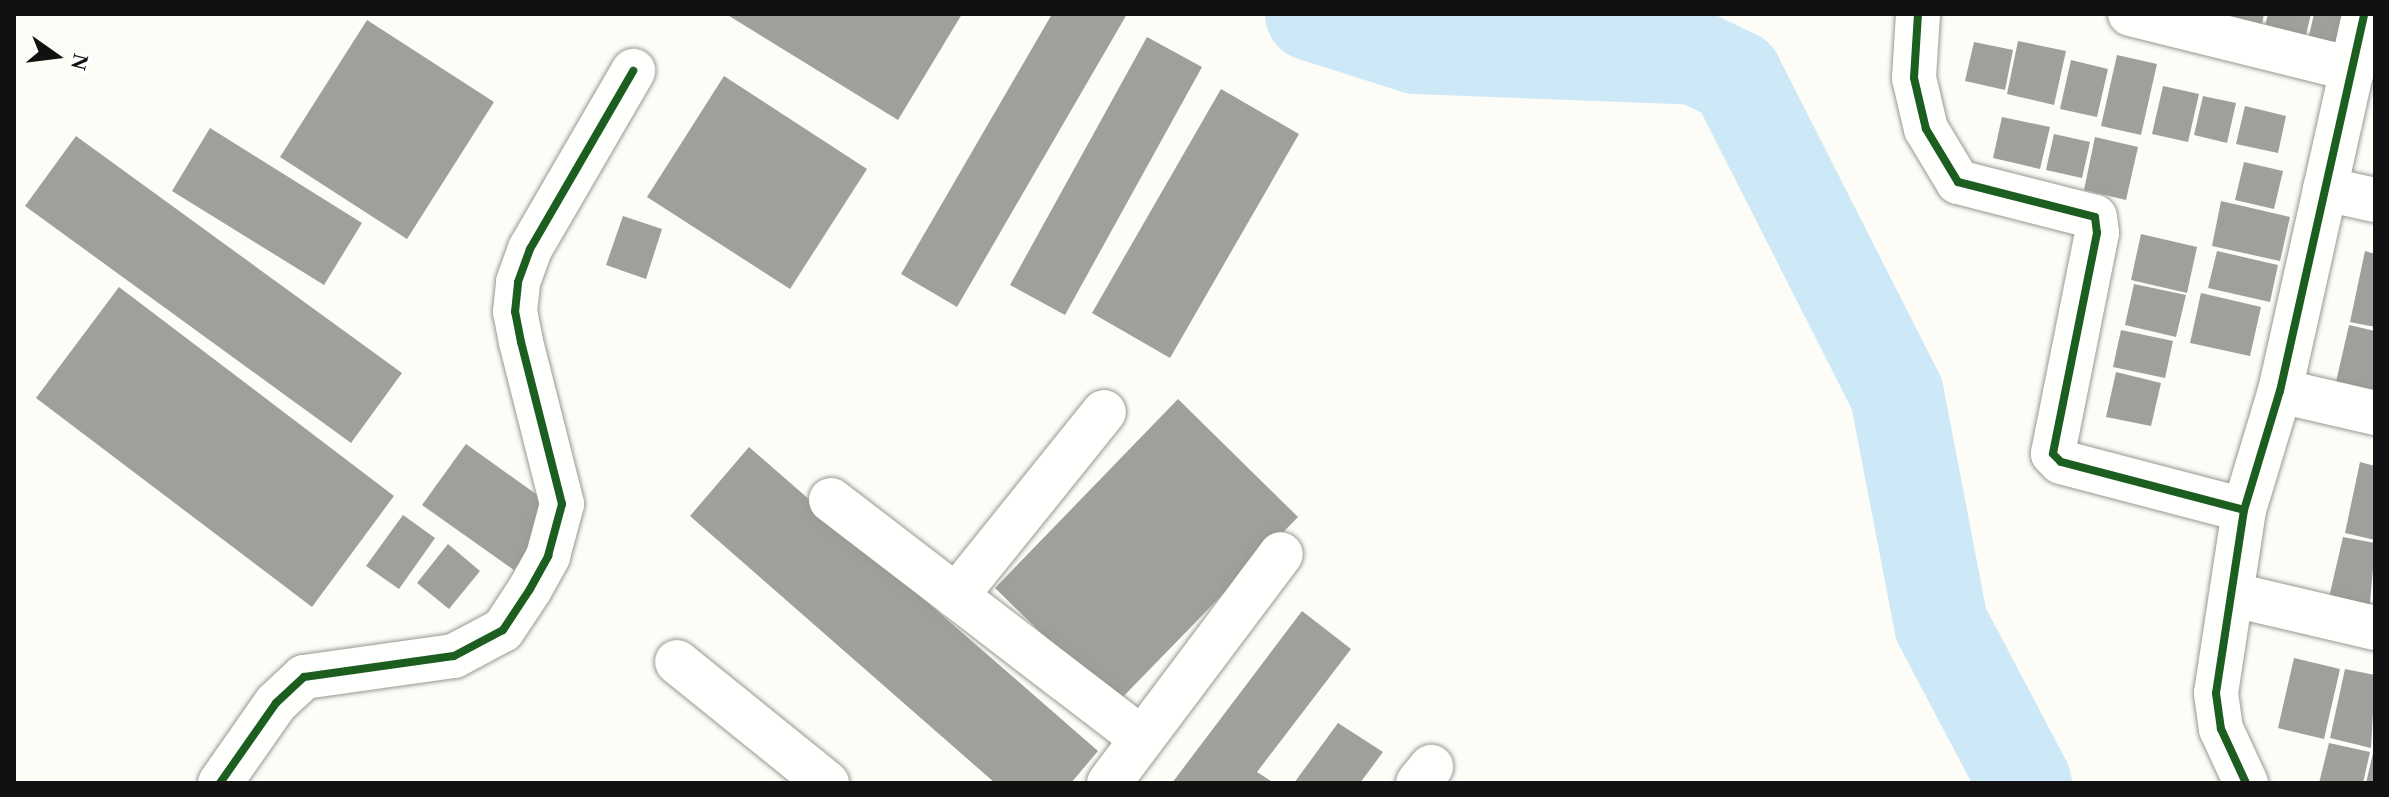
<!DOCTYPE html>
<style>
body{margin:0}
#map{position:relative;width:2389px;height:797px;overflow:hidden;background:#fdfcf7;font-family:Georgia,serif}
div>[style]{position:absolute}
[style*='--x']{left:calc(var(--x)*1px);top:calc(var(--y)*1px);width:calc(var(--w)*1px);rotate:calc(var(--a)*1deg)}
.river>*{height:94px;margin:-47px;padding:0 47px;transform-origin:47px;border-radius:47px;background:#cde8f7}
.building>*{inset:0;background:#a19f9c}
.roads{filter:drop-shadow(0 0 2px #979795) drop-shadow(0 0 2px #979795)}
.minor>*{height:44px;margin:-22px;padding:0 22px;transform-origin:22px;border-radius:22px;background:#fffffe}
.cycleway>*{height:8px;margin:-4px;padding:0 4px;transform-origin:4px;border-radius:4px;background:#1b5e20}
span{translate:-50% -50%;white-space:nowrap;text-align:center;line-height:1.15;-webkit-text-stroke:8px #fff;paint-order:stroke}
.frame{position:absolute;inset:0;border:16px solid #111;pointer-events:none}
.north{position:absolute;left:16px;top:16px;width:80px;height:80px;-webkit-text-stroke:6px #fff;paint-order:stroke;rotate:104deg;font-size:22px;font-weight:700;line-height:32px;text-align:center;color:#111}
.north::after{content:'';display:block;margin:auto;width:28px;height:36px;background:#111;clip-path:polygon(50% 0,100% 100%,50% 72%,0 100%)}
</style>
<div id="map">
<div class="river">
<i style="--x:1312;--y:14;--w:109;--a:17.6"></i>
<i style="--x:1416;--y:47;--w:280;--a:2.2"></i>
<i style="--x:1696;--y:58;--w:44;--a:25.4"></i>
<i style="--x:1736;--y:77;--w:356;--a:63.1"></i>
<i style="--x:1897;--y:395;--w:233;--a:79.1"></i>
<i style="--x:1941;--y:624;--w:180;--a:62.2"></i>
</div>
<div class="building">
<i style="clip-path:polygon(726px 14px,962px 14px,898px 120px)"></i>
<i style="clip-path:polygon(1052px 14px,1127px 14px,957px 307px,901px 274px)"></i>
<i style="clip-path:polygon(2221px 14px,2264px 14px,2260px 33px)"></i>
<i style="clip-path:polygon(2268px 14px,2311px 14px,2304px 43px,2263px 34px)"></i>
<i style="clip-path:polygon(2314px 14px,2357px 14px,2349px 53px,2307px 44px)"></i>
<i style="clip-path:polygon(367px 20px,494px 102px,407px 239px,280px 157px)"></i>
<i style="clip-path:polygon(1147px 37px,1202px 67px,1065px 315px,1010px 285px)"></i>
<i style="clip-path:polygon(2018px 41px,2066px 51px,2054px 105px,2007px 94px)"></i>
<i style="clip-path:polygon(1974px 42px,2013px 50px,2005px 90px,1965px 81px)"></i>
<i style="clip-path:polygon(2117px 55px,2157px 64px,2141px 135px,2101px 126px)"></i>
<i style="clip-path:polygon(2071px 60px,2108px 69px,2097px 117px,2060px 109px)"></i>
<i style="clip-path:polygon(724px 76px,867px 169px,790px 289px,647px 197px)"></i>
<i style="clip-path:polygon(2163px 86px,2199px 94px,2188px 142px,2152px 134px)"></i>
<i style="clip-path:polygon(1221px 89px,1299px 134px,1170px 358px,1092px 313px)"></i>
<i style="clip-path:polygon(2203px 96px,2236px 103px,2227px 143px,2194px 135px)"></i>
<i style="clip-path:polygon(2245px 106px,2286px 116px,2278px 153px,2236px 144px)"></i>
<i style="clip-path:polygon(2002px 117px,2050px 127px,2040px 169px,1993px 158px)"></i>
<i style="clip-path:polygon(210px 128px,362px 223px,324px 285px,172px 191px)"></i>
<i style="clip-path:polygon(2054px 134px,2090px 142px,2082px 178px,2046px 170px)"></i>
<i style="clip-path:polygon(76px 136px,402px 373px,351px 443px,25px 206px)"></i>
<i style="clip-path:polygon(2095px 137px,2138px 147px,2126px 200px,2084px 190px)"></i>
<i style="clip-path:polygon(2244px 162px,2283px 171px,2274px 209px,2235px 200px)"></i>
<i style="clip-path:polygon(2221px 201px,2290px 217px,2280px 261px,2212px 246px)"></i>
<i style="clip-path:polygon(623px 216px,662px 229px,646px 279px,606px 265px)"></i>
<i style="clip-path:polygon(2141px 234px,2197px 247px,2187px 293px,2131px 280px)"></i>
<i style="clip-path:polygon(2217px 251px,2278px 265px,2270px 302px,2208px 288px)"></i>
<i style="clip-path:polygon(2365px 251px,2375px 254px,2375px 327px,2350px 322px)"></i>
<i style="clip-path:polygon(2134px 284px,2186px 295px,2176px 337px,2125px 325px)"></i>
<i style="clip-path:polygon(119px 287px,394px 496px,312px 607px,36px 398px)"></i>
<i style="clip-path:polygon(2201px 293px,2261px 307px,2250px 356px,2190px 343px)"></i>
<i style="clip-path:polygon(2349px 325px,2375px 331px,2375px 405px,2333px 395px)"></i>
<i style="clip-path:polygon(2121px 330px,2173px 341px,2165px 378px,2113px 367px)"></i>
<i style="clip-path:polygon(2116px 372px,2161px 383px,2151px 426px,2106px 417px)"></i>
<i style="clip-path:polygon(1178px 399px,1298px 517px,1115px 705px,995px 588px)"></i>
<i style="clip-path:polygon(466px 444px,557px 509px,514px 570px,422px 505px)"></i>
<i style="clip-path:polygon(749px 447px,1098px 751px,1071px 783px,995px 783px,690px 516px)"></i>
<i style="clip-path:polygon(2360px 462px,2375px 466px,2375px 540px,2345px 533px)"></i>
<i style="clip-path:polygon(403px 515px,435px 538px,399px 589px,366px 566px)"></i>
<i style="clip-path:polygon(2343px 537px,2375px 543px,2369px 616px,2327px 606px)"></i>
<i style="clip-path:polygon(448px 544px,480px 571px,449px 609px,417px 583px)"></i>
<i style="clip-path:polygon(1302px 611px,1351px 649px,1257px 772px,1274px 783px,1172px 783px)"></i>
<i style="clip-path:polygon(2294px 658px,2340px 669px,2324px 739px,2278px 728px)"></i>
<i style="clip-path:polygon(2345px 669px,2375px 675px,2371px 748px,2330px 738px)"></i>
<i style="clip-path:polygon(1338px 723px,1383px 752px,1360px 783px,1294px 783px)"></i>
<i style="clip-path:polygon(2329px 743px,2370px 752px,2363px 783px,2319px 783px)"></i>
<i style="clip-path:polygon(2374px 749px,2375px 783px,2366px 783px)"></i>
</div>
<div class="roads">
<div class="minor">
<i style="--x:1918;--y:14;--w:64;--a:93.6"></i>
<i style="--x:1914;--y:78;--w:52;--a:76.8"></i>
<i style="--x:1926;--y:129;--w:62;--a:58.9"></i>
<i style="--x:1958;--y:182;--w:141;--a:14.3"></i>
<i style="--x:2095;--y:217;--w:16;--a:83"></i>
<i style="--x:2097;--y:233;--w:225;--a:101.3"></i>
<i style="--x:2053;--y:454;--w:11;--a:45"></i>
<i style="--x:2061;--y:462;--w:189;--a:14.7"></i>
<i style="--x:2130;--y:14;--w:230;--a:13.9"></i>
<i style="--x:2325;--y:189;--w:51;--a:12.4"></i>
<i style="--x:2280;--y:391;--w:98;--a:13"></i>
<i style="--x:831;--y:500;--w:392;--a:37.5"></i>
<i style="--x:2234;--y:595;--w:145;--a:13.2"></i>
<i style="--x:956;--y:596;--w:236;--a:-51.2"></i>
<i style="--x:677;--y:662;--w:193;--a:38.9"></i>
<i style="--x:220;--y:783;--w:98;--a:-55"></i>
<i style="--x:276;--y:703;--w:38;--a:-43"></i>
<i style="--x:304;--y:677;--w:151;--a:-8"></i>
<i style="--x:454;--y:656;--w:55;--a:-28"></i>
<i style="--x:503;--y:630;--w:49;--a:-56.6"></i>
<i style="--x:530;--y:589;--w:38;--a:-61"></i>
<i style="--x:548;--y:556;--w:54;--a:-74.9"></i>
<i style="--x:562;--y:504;--w:167;--a:-104.2"></i>
<i style="--x:521;--y:342;--w:31;--a:-101"></i>
<i style="--x:515;--y:312;--w:30;--a:-84"></i>
<i style="--x:518;--y:282;--w:35;--a:-70"></i>
<i style="--x:530;--y:249;--w:206;--a:-59.9"></i>
<i style="--x:1109;--y:783;--w:286;--a:-53.1"></i>
<i style="--x:1418;--y:783;--w:21;--a:-51"></i>
<i style="--x:2246;--y:783;--w:60;--a:-114.8"></i>
<i style="--x:2221;--y:729;--w:36;--a:-98"></i>
<i style="--x:2216;--y:693;--w:185;--a:-81.3"></i>
<i style="--x:2244;--y:510;--w:124;--a:-73.2"></i>
<i style="--x:2280;--y:391;--w:386;--a:-77.4"></i>
</div>
</div>
<div class="cycleway">
<i style="--x:1918;--y:14;--w:64;--a:93.6"></i>
<i style="--x:1914;--y:78;--w:52;--a:76.8"></i>
<i style="--x:1926;--y:129;--w:62;--a:58.9"></i>
<i style="--x:1958;--y:182;--w:141;--a:14.3"></i>
<i style="--x:2095;--y:217;--w:16;--a:83"></i>
<i style="--x:2097;--y:233;--w:225;--a:101.3"></i>
<i style="--x:2053;--y:454;--w:11;--a:45"></i>
<i style="--x:2061;--y:462;--w:189;--a:14.7"></i>
<i style="--x:220;--y:783;--w:98;--a:-55"></i>
<i style="--x:276;--y:703;--w:38;--a:-43"></i>
<i style="--x:304;--y:677;--w:151;--a:-8"></i>
<i style="--x:454;--y:656;--w:55;--a:-28"></i>
<i style="--x:503;--y:630;--w:49;--a:-56.6"></i>
<i style="--x:530;--y:589;--w:38;--a:-61"></i>
<i style="--x:548;--y:556;--w:54;--a:-74.9"></i>
<i style="--x:562;--y:504;--w:167;--a:-104.2"></i>
<i style="--x:521;--y:342;--w:31;--a:-101"></i>
<i style="--x:515;--y:312;--w:30;--a:-84"></i>
<i style="--x:518;--y:282;--w:35;--a:-70"></i>
<i style="--x:530;--y:249;--w:206;--a:-59.9"></i>
<i style="--x:2246;--y:783;--w:60;--a:-114.8"></i>
<i style="--x:2221;--y:729;--w:36;--a:-98"></i>
<i style="--x:2216;--y:693;--w:185;--a:-81.3"></i>
<i style="--x:2244;--y:510;--w:124;--a:-73.2"></i>
<i style="--x:2280;--y:391;--w:386;--a:-77.4"></i>
</div>
<div class="frame"></div>
<div class="north">N</div>
</div>
